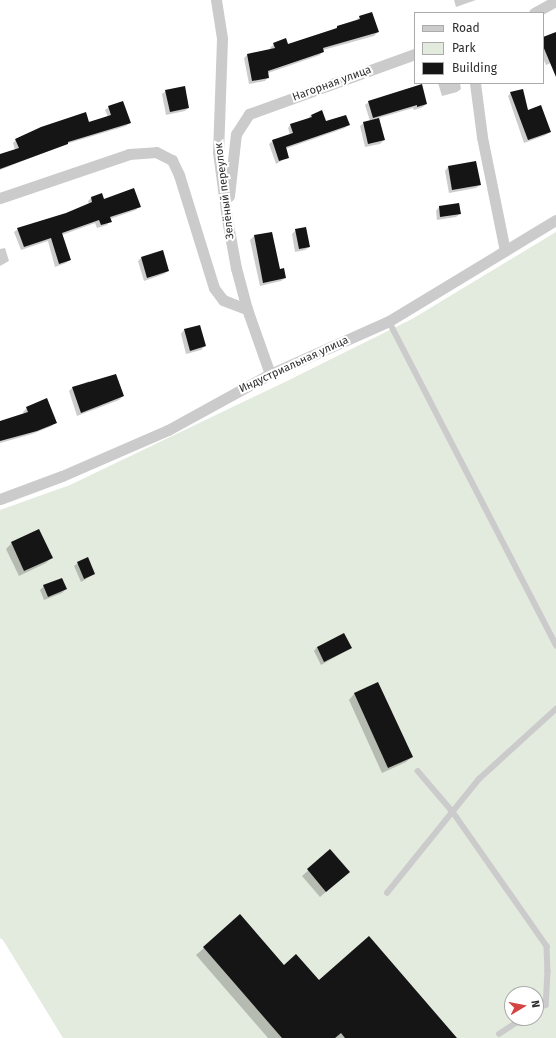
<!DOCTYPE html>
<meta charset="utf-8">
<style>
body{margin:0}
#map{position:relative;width:556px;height:1038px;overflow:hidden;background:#fff;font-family:"Fira Sans",sans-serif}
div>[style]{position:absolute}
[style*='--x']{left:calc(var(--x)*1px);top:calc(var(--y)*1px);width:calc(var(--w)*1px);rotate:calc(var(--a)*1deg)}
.green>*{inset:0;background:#e3eade}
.shadow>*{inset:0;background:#0003}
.building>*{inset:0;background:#151515}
.service>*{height:5.5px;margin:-2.75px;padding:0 2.75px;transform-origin:2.75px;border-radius:2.75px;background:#cbcbcb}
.minor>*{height:11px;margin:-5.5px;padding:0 5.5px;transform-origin:5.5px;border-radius:5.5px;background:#cbcbcb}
span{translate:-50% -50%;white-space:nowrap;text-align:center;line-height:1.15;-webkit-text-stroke:4px #fff;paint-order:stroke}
.street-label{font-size:11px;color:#2e2e2e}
.legend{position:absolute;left:414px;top:12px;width:130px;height:72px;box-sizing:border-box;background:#fff;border:1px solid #ababab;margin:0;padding:5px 7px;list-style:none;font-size:12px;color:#2e2e2e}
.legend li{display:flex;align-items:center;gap:8px;height:20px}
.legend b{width:20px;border:1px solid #ababab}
.north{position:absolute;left:504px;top:986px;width:40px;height:40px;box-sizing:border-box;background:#fff;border:1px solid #ababab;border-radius:50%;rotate:80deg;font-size:11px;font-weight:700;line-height:16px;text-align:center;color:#2e2e2e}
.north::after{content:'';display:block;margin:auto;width:14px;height:18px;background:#d34443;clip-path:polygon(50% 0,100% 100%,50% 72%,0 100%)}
</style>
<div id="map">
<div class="green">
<i style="clip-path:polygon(evenodd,556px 232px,556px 1038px,63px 1038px,3px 940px,0 938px,0 510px,70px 485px,287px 381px,412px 319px,556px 232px,512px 994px,536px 994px,536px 1018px,512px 1018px,512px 994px)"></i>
</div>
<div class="shadow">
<i style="clip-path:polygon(454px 0,476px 0,456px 7px)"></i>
<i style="clip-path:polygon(360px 17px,378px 32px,374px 36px,323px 50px,320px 55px,268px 73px,268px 77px,265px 81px,249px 84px,244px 58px,248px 54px,271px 50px,270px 48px,274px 44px,288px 45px,334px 30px,337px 27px,356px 20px)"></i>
<i style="clip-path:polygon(556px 33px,556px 61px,546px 65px,543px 58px,543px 39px)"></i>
<i style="clip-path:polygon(438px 83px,460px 83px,461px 89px,457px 92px,442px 96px)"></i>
<i style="clip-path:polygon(166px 91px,188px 108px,185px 111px,166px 115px,162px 94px)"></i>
<i style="clip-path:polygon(511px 93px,550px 132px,546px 135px,524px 143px,508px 96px)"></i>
<i style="clip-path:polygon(369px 102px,426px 104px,423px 107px,414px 110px,413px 108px,379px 118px,384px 140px,380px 144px,365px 147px,360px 126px,364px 123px,370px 121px,365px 105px)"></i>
<i style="clip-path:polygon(109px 107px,130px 123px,126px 126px,66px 144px,0 170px,0 155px,15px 150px,13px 143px,16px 140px,108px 117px,105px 110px)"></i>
<i style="clip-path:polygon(311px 115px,326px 122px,349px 124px,345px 128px,285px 149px,288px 157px,276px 164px,269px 144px,273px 141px,290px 135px,288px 128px,291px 124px,308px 119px)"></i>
<i style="clip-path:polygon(448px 167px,480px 185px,476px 188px,449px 193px,445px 171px)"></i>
<i style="clip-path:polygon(91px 198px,139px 206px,136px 210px,110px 219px,110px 221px,107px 225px,97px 228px,95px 223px,62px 235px,70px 260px,66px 263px,55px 267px,48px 241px,21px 250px,14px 232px,18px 229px,66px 214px,89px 204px,88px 201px)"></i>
<i style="clip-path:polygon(439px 207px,460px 214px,456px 217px,437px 220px,436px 211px)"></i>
<i style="clip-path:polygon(296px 230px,309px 247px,305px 250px,295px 252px,292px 234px)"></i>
<i style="clip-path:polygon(272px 233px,279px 270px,285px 278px,281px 281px,260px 286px,250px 240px,254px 236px)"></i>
<i style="clip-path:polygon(5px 248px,9px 261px,0 266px,0 249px)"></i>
<i style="clip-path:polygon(141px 258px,168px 271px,164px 274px,144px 281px,138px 261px)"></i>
<i style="clip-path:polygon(184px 330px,205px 346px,201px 350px,186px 354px,181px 334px)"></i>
<i style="clip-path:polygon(89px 381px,90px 384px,123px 396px,119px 400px,77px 416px,69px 391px,72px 388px)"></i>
<i style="clip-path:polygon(27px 408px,55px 422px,52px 426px,32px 434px,0 443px,0 422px,24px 414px,23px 412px)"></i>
<i style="clip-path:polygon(12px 543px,51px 558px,46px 563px,19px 576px,6px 549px)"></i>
<i style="clip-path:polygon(78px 563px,94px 574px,81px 582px,74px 566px)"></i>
<i style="clip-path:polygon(44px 586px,66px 589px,62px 593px,44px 600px,40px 590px)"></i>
<i style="clip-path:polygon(317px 647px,351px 648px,321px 665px,314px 651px)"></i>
<i style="clip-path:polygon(378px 683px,412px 757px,406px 762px,382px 773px,349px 700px,354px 694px)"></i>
<i style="clip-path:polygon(330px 851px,343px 877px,320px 897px,302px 876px)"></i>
<i style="clip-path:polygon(204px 948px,284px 966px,455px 1038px,268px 1038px,196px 955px)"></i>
</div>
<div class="building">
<i style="clip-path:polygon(372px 12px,379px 32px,323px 48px,324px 52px,268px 71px,269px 78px,252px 81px,247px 54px,275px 48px,273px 43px,286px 38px,288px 44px,337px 28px,337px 26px,360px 19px,359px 16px)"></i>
<i style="clip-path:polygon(556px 32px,556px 77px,543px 46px,543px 37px)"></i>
<i style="clip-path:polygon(422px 84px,427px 104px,417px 107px,417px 105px,373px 118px,368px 101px)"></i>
<i style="clip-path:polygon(185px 86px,189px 108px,170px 112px,165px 90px)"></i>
<i style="clip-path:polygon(523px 89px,528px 110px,541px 105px,551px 132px,528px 140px,510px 92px)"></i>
<i style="clip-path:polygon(123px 101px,131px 123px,68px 142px,68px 144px,0 169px,0 154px,19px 148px,15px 139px,41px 127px,86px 112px,89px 122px,111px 115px,108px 106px)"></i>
<i style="clip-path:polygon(322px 110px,326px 121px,346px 115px,350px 125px,286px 147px,289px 158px,279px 161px,272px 140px,293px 133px,290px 124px,312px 117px,311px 115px)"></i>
<i style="clip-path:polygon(379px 118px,385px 140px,368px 144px,363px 122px)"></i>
<i style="clip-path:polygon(476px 161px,481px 185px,452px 190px,448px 166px)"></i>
<i style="clip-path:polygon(134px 188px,141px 207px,110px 217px,112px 222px,101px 225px,99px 220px,62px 233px,71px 260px,59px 264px,51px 238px,24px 247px,17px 228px,66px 213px,92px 202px,91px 197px,102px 193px,104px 199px)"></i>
<i style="clip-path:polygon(459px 203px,461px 214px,440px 217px,439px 206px)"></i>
<i style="clip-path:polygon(306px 227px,310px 247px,299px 249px,295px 229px)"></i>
<i style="clip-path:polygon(272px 232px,280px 269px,284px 268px,286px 278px,263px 283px,254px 235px)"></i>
<i style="clip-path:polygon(163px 250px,169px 271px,147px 278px,141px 257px)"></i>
<i style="clip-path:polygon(200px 325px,206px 346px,190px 351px,184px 329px)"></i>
<i style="clip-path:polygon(116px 374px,124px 396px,81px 413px,72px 387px)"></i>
<i style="clip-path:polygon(47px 398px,57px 423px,37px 431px,0 441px,0 421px,28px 412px,26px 407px)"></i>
<i style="clip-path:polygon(39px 529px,53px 558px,24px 571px,11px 542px)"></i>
<i style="clip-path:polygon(88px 557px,95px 574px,84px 579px,77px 562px)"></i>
<i style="clip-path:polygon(62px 578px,67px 589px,48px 597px,43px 585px)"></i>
<i style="clip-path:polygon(344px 633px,352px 648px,324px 662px,317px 647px)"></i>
<i style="clip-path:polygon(378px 682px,413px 757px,388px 768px,354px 693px)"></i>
<i style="clip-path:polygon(330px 849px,350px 872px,326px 892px,307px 869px)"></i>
<i style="clip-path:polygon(240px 914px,284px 965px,296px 954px,319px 980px,369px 936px,457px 1038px,345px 1038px,341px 1033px,335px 1038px,282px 1038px,203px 947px)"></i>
</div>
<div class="service">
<i style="--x:389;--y:321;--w:365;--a:62.7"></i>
<i style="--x:418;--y:771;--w:54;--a:49.5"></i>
<i style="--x:453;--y:812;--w:164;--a:55"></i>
<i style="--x:547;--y:946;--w:25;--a:88"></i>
<i style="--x:548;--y:971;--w:34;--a:93"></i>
<i style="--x:546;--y:1005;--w:12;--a:149"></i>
<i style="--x:387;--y:893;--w:146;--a:-51.1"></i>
<i style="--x:479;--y:779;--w:104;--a:-42.3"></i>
<i style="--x:499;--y:1034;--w:30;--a:-33"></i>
</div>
<div class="minor">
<i style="--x:216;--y:0;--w:39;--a:81"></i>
<i style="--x:222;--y:39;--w:113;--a:92"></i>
<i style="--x:218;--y:152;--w:68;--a:82.3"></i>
<i style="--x:227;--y:219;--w:50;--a:79.6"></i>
<i style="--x:236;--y:268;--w:42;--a:75"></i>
<i style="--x:534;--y:13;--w:25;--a:-29"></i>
<i style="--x:475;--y:83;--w:54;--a:82.6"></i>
<i style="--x:482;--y:137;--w:116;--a:78.6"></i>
<i style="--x:229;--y:196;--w:62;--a:-83.6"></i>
<i style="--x:236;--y:134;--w:24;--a:-57"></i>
<i style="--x:249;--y:114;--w:177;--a:-19.9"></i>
<i style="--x:0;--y:198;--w:136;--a:-18.8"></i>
<i style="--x:129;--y:154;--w:27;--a:-4"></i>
<i style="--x:156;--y:152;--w:18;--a:27"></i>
<i style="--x:172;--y:160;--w:17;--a:65"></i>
<i style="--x:179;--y:175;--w:118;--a:72.8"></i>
<i style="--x:214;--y:288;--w:15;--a:53"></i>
<i style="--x:223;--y:300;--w:26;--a:21"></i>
<i style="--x:247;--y:309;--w:69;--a:70.5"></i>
<i style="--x:0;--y:499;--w:66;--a:-20.4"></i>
<i style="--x:62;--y:476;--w:116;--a:-23.5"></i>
<i style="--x:168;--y:430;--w:116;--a:-28.8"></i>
<i style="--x:270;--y:374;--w:130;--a:-24"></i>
<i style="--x:389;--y:321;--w:195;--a:-31.2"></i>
</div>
<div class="street-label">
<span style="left:332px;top:84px;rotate:-20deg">Нагорная улица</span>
<span style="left:225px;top:191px;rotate:-97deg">Зелёный переулок</span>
<span style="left:294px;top:365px;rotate:-25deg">Индустриальная улица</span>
</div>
<ul class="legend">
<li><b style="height:5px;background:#cbcbcb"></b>Road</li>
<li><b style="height:11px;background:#e3eade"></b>Park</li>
<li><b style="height:11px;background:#151515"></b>Building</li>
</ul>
<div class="north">N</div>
</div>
